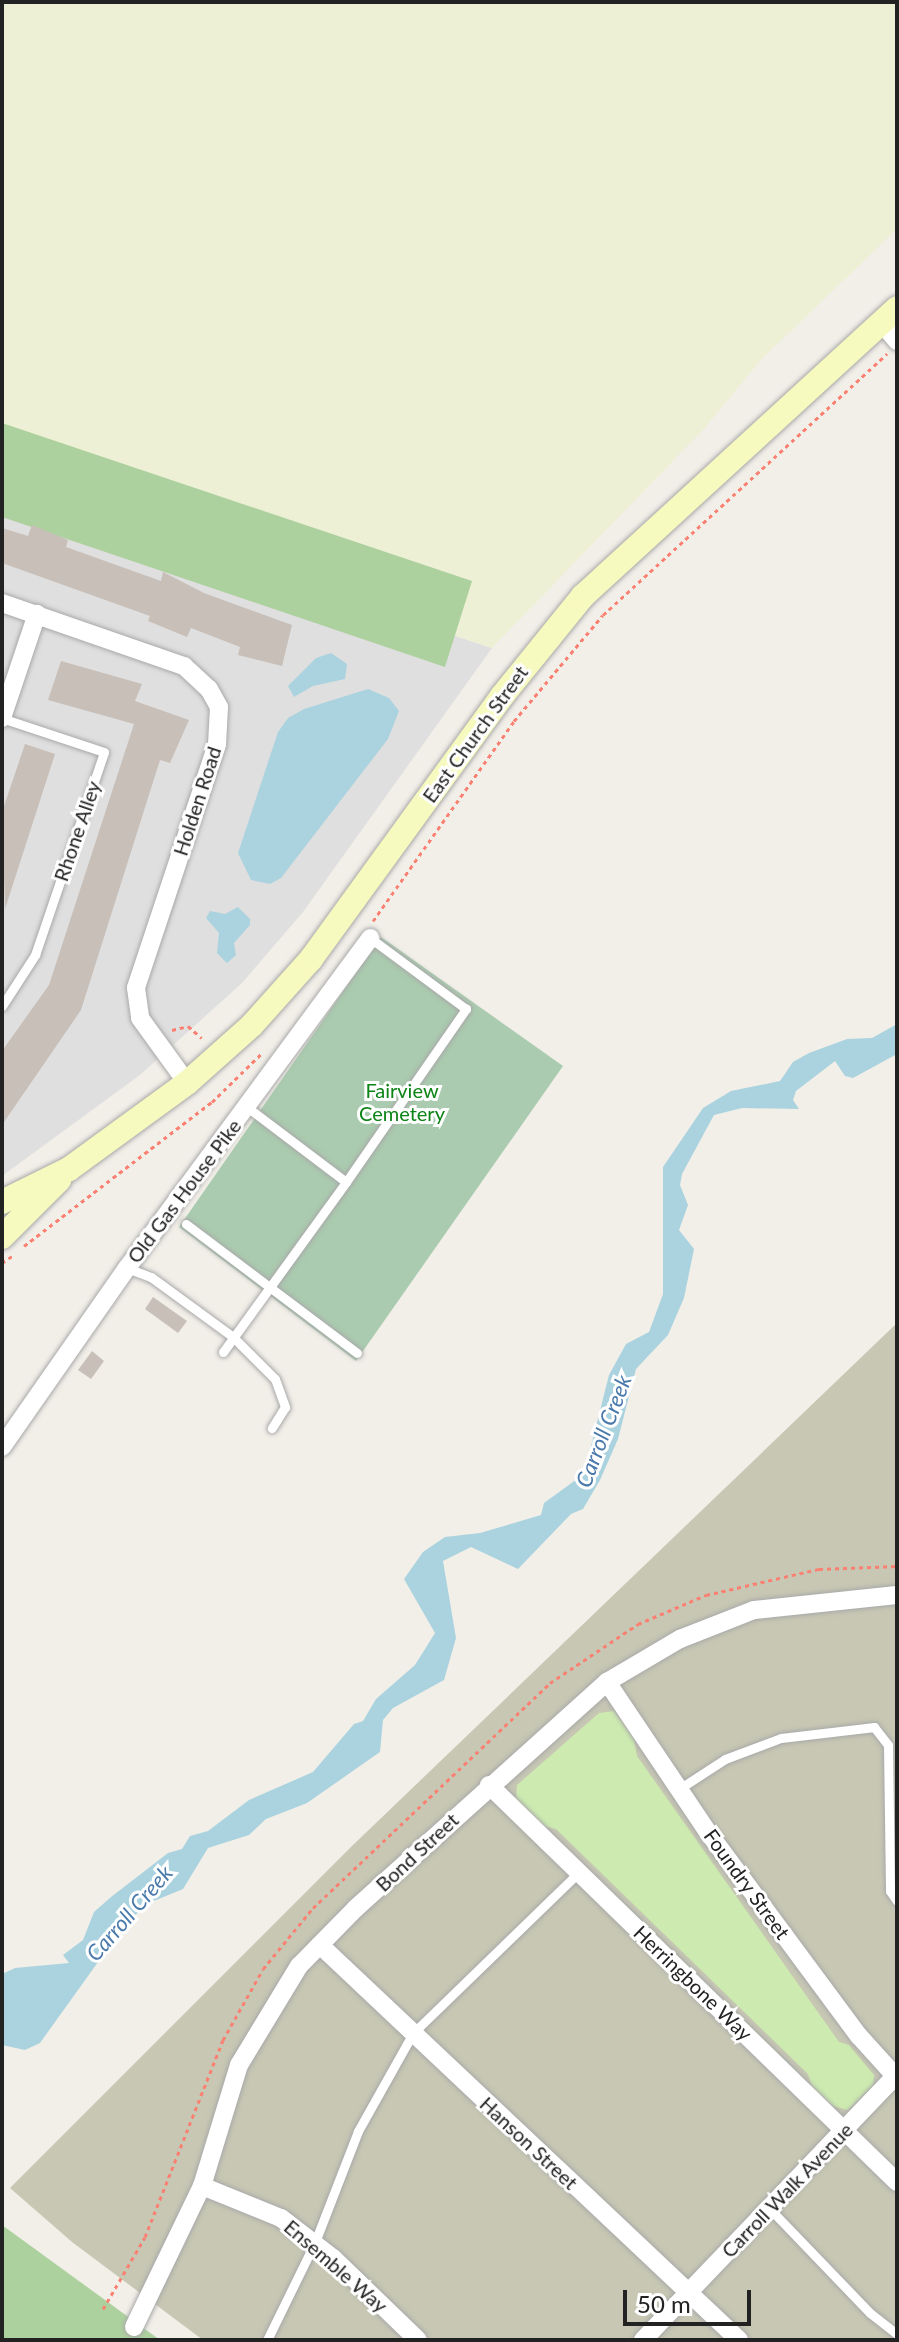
<!DOCTYPE html>
<style>
body{margin:0}
#map{position:relative;width:899px;height:2342px;overflow:hidden;background:#f2efe9;font-family:Lato,sans-serif}
div>[style]{position:absolute}
[style*='--x']{left:calc(var(--x)*1px);top:calc(var(--y)*1px);width:calc(var(--w)*1px);rotate:calc(var(--a)*1deg)}
.residential>*{inset:0;background:#e0dfdf}
.construction>*{inset:0;background:#c7c7b4}
.farmland>*{inset:0;background:#eef0d5}
.grass>*{inset:0;background:#cdebb0}
.forest>*{inset:0;background:#add19e}
.cemetery>*{inset:0;background:#aacbaf}
.water>*{inset:0;background:#aad3df}
.building>*{inset:0;background:#c7bfb8}
.path>*{height:3px;margin-top:-1.5px;transform-origin:0;background:repeating-linear-gradient(90deg,#fa8072 0 4px,transparent 0 8px)}
.roads{filter:drop-shadow(0 0 2px #a9a9a9) drop-shadow(0 0 2px #a9a9a9)}
.lane>*{height:9px;margin:-4.5px;padding:0 4.5px;transform-origin:4.5px;border-radius:4.5px;background:#fff}
.street>*{height:18px;margin:-9px;padding:0 9px;transform-origin:9px;border-radius:9px;background:#fff}
.secondary>*{height:24px;margin:-12px;padding:0 12px;transform-origin:12px;border-radius:12px;background:#f7fabf}
span{translate:-50% -50%;white-space:nowrap;text-align:center;line-height:1.15;-webkit-text-stroke:6px #fff;paint-order:stroke}
.street-label{font-size:20px;color:#222}
.park-label{font-size:20px;color:#0c8416}
.water-label{font-size:22px;color:#4a7aab;font-style:italic}
.frame{position:absolute;inset:0;border:4px solid #222;pointer-events:none}
.scale{position:absolute;left:623px;top:2290px;width:128px;height:36px;box-sizing:border-box;border:4px solid #222;border-top:0;padding-left:10px;font-size:24px;line-height:28px;white-space:nowrap;color:#222;-webkit-text-stroke:6px #fff;paint-order:stroke}
</style>
<div id="map">
<div class="residential">
<i style="clip-path:polygon(2px 486px,492px 648px,303px 912px,242px 983px,140px 1075px,2px 1176px)"></i>
</div>
<div class="construction">
<i style="clip-path:polygon(897px 1323px,897px 2340px,203px 2340px,72px 2242px,10px 2188px,352px 1846px)"></i>
</div>
<div class="farmland">
<i style="clip-path:polygon(2px 2px,897px 2px,897px 229px,760px 361px,704px 429px,492px 648px,2px 486px)"></i>
</div>
<div class="grass">
<i style="clip-path:polygon(614px 1711px,634px 1739px,637px 1756px,839px 2042px,849px 2045px,874px 2075px,873px 2085px,848px 2110px,833px 2106px,812px 2087px,808px 2074px,556px 1829px,540px 1825px,516px 1800px,517px 1785px,599px 1713px)"></i>
</div>
<div class="forest">
<i style="clip-path:polygon(2px 423px,472px 581px,445px 667px,2px 517px)"></i>
<i style="clip-path:polygon(2px 2225px,160px 2340px,2px 2340px)"></i>
</div>
<div class="cemetery">
<i style="clip-path:polygon(381px 937px,563px 1066px,356px 1361px,179px 1227px)"></i>
</div>
<div class="water">
<i style="clip-path:polygon(331px 653px,347px 664px,345px 679px,313px 686px,294px 697px,288px 686px,316px 658px)"></i>
<i style="clip-path:polygon(368px 689px,389px 698px,399px 711px,388px 739px,281px 878px,270px 884px,251px 880px,238px 853px,278px 732px,288px 718px,304px 709px)"></i>
<i style="clip-path:polygon(238px 907px,250px 919px,250px 925px,234px 943px,236px 955px,227px 963px,217px 953px,219px 933px,206px 918px,210px 911px,225px 914px)"></i>
<i style="clip-path:polygon(897px 1024px,897px 1054px,853px 1078px,845px 1076px,835px 1061px,796px 1091px,793px 1100px,799px 1109px,742px 1108px,714px 1115px,682px 1174px,680px 1185px,688px 1205px,679px 1230px,694px 1249px,684px 1298px,668px 1335px,636px 1369px,618px 1439px,600px 1480px,583px 1509px,571px 1514px,518px 1569px,471px 1547px,443px 1561px,456px 1638px,444px 1680px,393px 1708px,383px 1720px,380px 1752px,307px 1803px,266px 1819px,249px 1835px,208px 1848px,183px 1889px,149px 1903px,126px 1923px,40px 2043px,25px 2050px,2px 2045px,2px 1974px,15px 1968px,69px 1963px,63px 1955px,83px 1940px,94px 1912px,111px 1897px,168px 1853px,182px 1849px,190px 1836px,208px 1831px,249px 1800px,313px 1772px,354px 1724px,363px 1721px,376px 1699px,415px 1665px,435px 1633px,404px 1579px,423px 1552px,445px 1537px,480px 1533px,541px 1515px,544px 1503px,584px 1474px,609px 1375px,626px 1344px,649px 1332px,663px 1294px,663px 1167px,703px 1108px,731px 1091px,780px 1081px,793px 1062px,809px 1053px,847px 1039px,872px 1038px)"></i>
</div>
<div class="building">
<i style="clip-path:polygon(32px 525px,68px 540px,66px 547px,161px 581px,163px 572px,204px 593px,292px 625px,282px 666px,238px 655px,240px 647px,191px 628px,187px 637px,148px 621px,150px 616px,2px 563px,2px 528px,28px 536px)"></i>
<i style="clip-path:polygon(61px 661px,142px 684px,135px 701px,189px 720px,170px 763px,160px 760px,81px 1010px,2px 1125px,2px 1051px,49px 985px,134px 724px,48px 700px)"></i>
<i style="clip-path:polygon(25px 744px,55px 754px,5px 909px,2px 812px)"></i>
<i style="clip-path:polygon(153px 1297px,187px 1321px,178px 1333px,145px 1309px)"></i>
<i style="clip-path:polygon(92px 1351px,104px 1361px,91px 1379px,78px 1370px)"></i>
</div>
<div class="path">
<i style="--x:373;--y:921;--w:245;--a:-54.8"></i>
<i style="--x:514;--y:721;--w:138;--a:-50"></i>
<i style="--x:603;--y:615;--w:386;--a:-42.6"></i>
<i style="--x:172;--y:1030;--w:16;--a:-14"></i>
<i style="--x:188;--y:1026;--w:18;--a:41"></i>
<i style="--x:24;--y:1246;--w:237;--a:-37.5"></i>
<i style="--x:212;--y:1102;--w:71;--a:-44.4"></i>
<i style="--x:2;--y:1263;--w:12;--a:-35"></i>
<i style="--x:103;--y:2309;--w:83;--a:-59.7"></i>
<i style="--x:145;--y:2237;--w:212;--a:-68.4"></i>
<i style="--x:223;--y:2040;--w:81;--a:-60.6"></i>
<i style="--x:263;--y:1969;--w:79;--a:-50.7"></i>
<i style="--x:313;--y:1908;--w:327;--a:-43.5"></i>
<i style="--x:550;--y:1683;--w:106;--a:-33.8"></i>
<i style="--x:638;--y:1624;--w:74;--a:-23.1"></i>
<i style="--x:706;--y:1595;--w:116;--a:-13"></i>
<i style="--x:819;--y:1569;--w:78;--a:-2.2"></i>
</div>
<div class="roads">
<div class="lane">
<i style="--x:2;--y:1006;--w:61;--a:-57.1"></i>
<i style="--x:35;--y:955;--w:214;--a:-71.2"></i>
<i style="--x:104;--y:752;--w:108;--a:-161.6"></i>
<i style="--x:247;--y:1107;--w:124;--a:37.1"></i>
<i style="--x:346;--y:1182;--w:211;--a:-55.3"></i>
<i style="--x:466;--y:1009;--w:119;--a:-143.5"></i>
<i style="--x:186;--y:1224;--w:214;--a:37"></i>
<i style="--x:127;--y:1268;--w:26;--a:21"></i>
<i style="--x:151;--y:1277;--w:102;--a:36.2"></i>
<i style="--x:233;--y:1337;--w:59;--a:45"></i>
<i style="--x:275;--y:1379;--w:30;--a:70"></i>
<i style="--x:285;--y:1407;--w:25;--a:122"></i>
<i style="--x:223;--y:1352;--w:210;--a:-54.1"></i>
<i style="--x:679;--y:1789;--w:55;--a:-33.1"></i>
<i style="--x:725;--y:1759;--w:60;--a:-20.6"></i>
<i style="--x:781;--y:1738;--w:94;--a:-6.7"></i>
<i style="--x:874;--y:1727;--w:23;--a:52"></i>
<i style="--x:888;--y:1745;--w:146;--a:89.2"></i>
<i style="--x:890;--y:1891;--w:12;--a:55"></i>
<i style="--x:770;--y:2209;--w:144;--a:46.1"></i>
<i style="--x:870;--y:2313;--w:34;--a:38"></i>
<i style="--x:267;--y:2340;--w:109;--a:-63.9"></i>
<i style="--x:315;--y:2242;--w:119;--a:-68.8"></i>
<i style="--x:358;--y:2131;--w:112;--a:-60.7"></i>
<i style="--x:413;--y:2033;--w:230;--a:-44.1"></i>
</div>
<div class="street">
<i style="--x:881;--y:322;--w:25;--a:50"></i>
<i style="--x:2;--y:603;--w:193;--a:19.1"></i>
<i style="--x:184;--y:666;--w:34;--a:43"></i>
<i style="--x:209;--y:689;--w:21;--a:61"></i>
<i style="--x:219;--y:707;--w:37;--a:93"></i>
<i style="--x:217;--y:744;--w:257;--a:108.4"></i>
<i style="--x:136;--y:988;--w:30;--a:82"></i>
<i style="--x:140;--y:1018;--w:80;--a:54.1"></i>
<i style="--x:2;--y:718;--w:110;--a:-71.4"></i>
<i style="--x:2;--y:1447;--w:218;--a:-55.1"></i>
<i style="--x:127;--y:1268;--w:410;--a:-53.6"></i>
<i style="--x:607;--y:1682;--w:184;--a:56.1"></i>
<i style="--x:710;--y:1835;--w:250;--a:53.5"></i>
<i style="--x:859;--y:2036;--w:57;--a:47.9"></i>
<i style="--x:489;--y:1785;--w:569;--a:44.22"></i>
<i style="--x:320;--y:1945;--w:576;--a:43.31"></i>
<i style="--x:202;--y:2186;--w:85;--a:22.1"></i>
<i style="--x:281;--y:2218;--w:66;--a:37.6"></i>
<i style="--x:333;--y:2258;--w:118;--a:44"></i>
<i style="--x:134;--y:2327;--w:157;--a:-64.3"></i>
<i style="--x:202;--y:2186;--w:127;--a:-73"></i>
<i style="--x:239;--y:2065;--w:116;--a:-58.8"></i>
<i style="--x:299;--y:1966;--w:81;--a:-45.5"></i>
<i style="--x:356;--y:1908;--w:338;--a:-42"></i>
<i style="--x:607;--y:1682;--w:85;--a:-30.5"></i>
<i style="--x:680;--y:1639;--w:79;--a:-21.4"></i>
<i style="--x:754;--y:1610;--w:144;--a:-6"></i>
<i style="--x:643;--y:2340;--w:368;--a:-46.3"></i>
</div>
<div class="secondary">
<i style="--x:2;--y:1202;--w:75;--a:-26.2"></i>
<i style="--x:69;--y:1169;--w:146;--a:-36.1"></i>
<i style="--x:187;--y:1083;--w:87;--a:-41.7"></i>
<i style="--x:252;--y:1025;--w:89;--a:-48.2"></i>
<i style="--x:311;--y:959;--w:325;--a:-54"></i>
<i style="--x:502;--y:696;--w:129;--a:-51"></i>
<i style="--x:583;--y:596;--w:426;--a:-42.5"></i>
<i style="--x:2;--y:1237;--w:81;--a:-45"></i>
</div>
</div>
<div class="street-label">
<span style="left:475px;top:734px;rotate:-54deg">East Church Street</span>
<span style="left:197px;top:801px;rotate:-72deg">Holden Road</span>
<span style="left:77px;top:831px;rotate:-71deg">Rhone Alley</span>
<span style="left:184px;top:1191px;rotate:-53deg">Old Gas House Pike</span>
<span style="left:417px;top:1852px;rotate:-43deg">Bond Street</span>
<span style="left:747px;top:1884px;rotate:54deg">Foundry Street</span>
<span style="left:693px;top:1983px;rotate:44deg">Herringbone Way</span>
<span style="left:529px;top:2143px;rotate:43deg">Hanson Street</span>
<span style="left:787px;top:2190px;rotate:-46deg">Carroll Walk Avenue</span>
<span style="left:336px;top:2266px;rotate:41deg">Ensemble Way</span>
</div>
<div class="park-label">
<span style="left:402px;top:1102px">Fairview<br>Cemetery</span>
</div>
<div class="water-label">
<span style="left:603px;top:1431px;rotate:-69deg">Carroll Creek</span>
<span style="left:129px;top:1913px;rotate:-49deg">Carroll Creek</span>
</div>
<div class="frame"></div>
<div class="scale">50 m</div>
</div>
